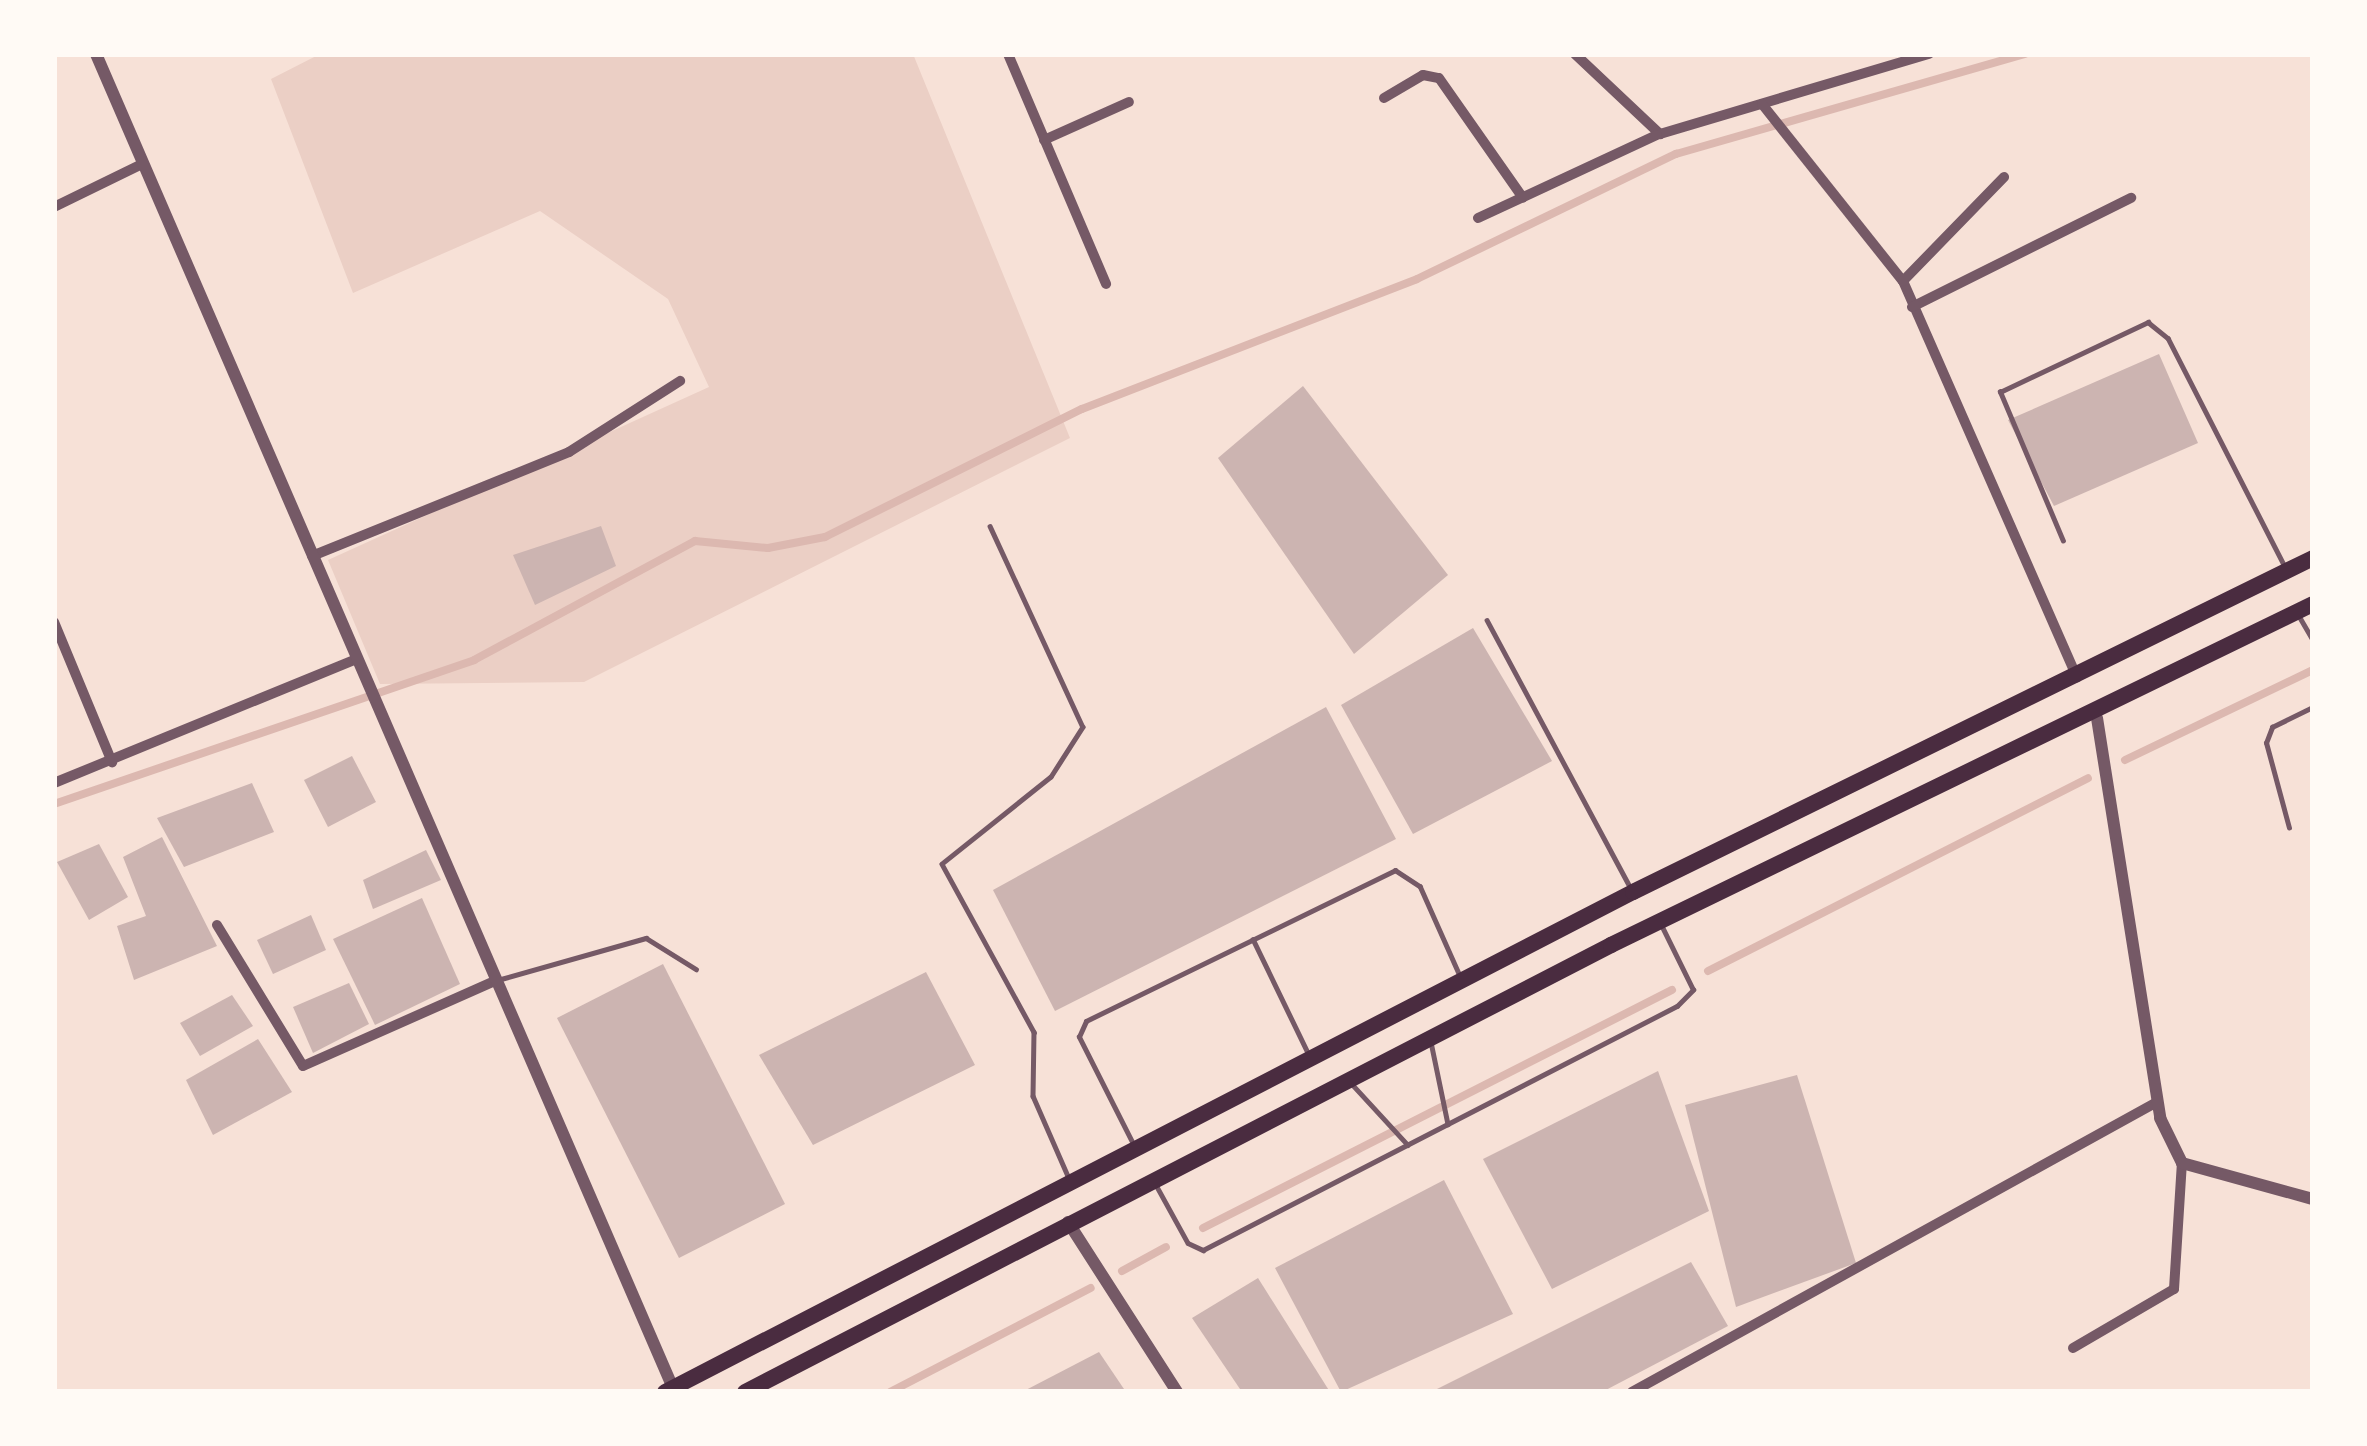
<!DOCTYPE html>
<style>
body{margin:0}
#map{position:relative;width:2367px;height:1446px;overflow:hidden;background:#f7e1d7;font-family:Quicksand,sans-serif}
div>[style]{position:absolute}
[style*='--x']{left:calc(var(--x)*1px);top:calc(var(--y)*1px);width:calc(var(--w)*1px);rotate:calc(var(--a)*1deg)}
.green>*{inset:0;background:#ebcfc5}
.stream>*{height:8px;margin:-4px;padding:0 4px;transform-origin:4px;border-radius:4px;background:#dcb8b0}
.building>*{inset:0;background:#ccb4b1}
.service>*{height:4.5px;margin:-2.25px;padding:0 2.25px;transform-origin:2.25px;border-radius:2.25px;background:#755966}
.minor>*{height:10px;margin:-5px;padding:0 5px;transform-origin:5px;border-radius:5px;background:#755966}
.tertiary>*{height:12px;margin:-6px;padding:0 6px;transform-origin:6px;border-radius:6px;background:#755966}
.primary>*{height:16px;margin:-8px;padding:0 8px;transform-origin:8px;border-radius:8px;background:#4a2c40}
span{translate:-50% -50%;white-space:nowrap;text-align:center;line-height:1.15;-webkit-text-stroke:9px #fffaf5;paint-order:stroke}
.frame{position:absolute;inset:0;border:57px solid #fffaf5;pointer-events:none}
</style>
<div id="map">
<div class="green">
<i style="clip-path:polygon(320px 54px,913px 54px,1070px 438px,584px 682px,380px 684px,328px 560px,709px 387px,668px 299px,540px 211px,353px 293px,271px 79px)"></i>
</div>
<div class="stream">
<i style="--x:2125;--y:760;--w:208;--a:-25.6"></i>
<i style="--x:54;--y:804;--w:444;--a:-18.9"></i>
<i style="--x:474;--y:660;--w:251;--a:-28.3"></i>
<i style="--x:695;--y:541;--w:73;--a:5.5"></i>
<i style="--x:768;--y:548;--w:58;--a:-10.9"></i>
<i style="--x:825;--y:537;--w:287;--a:-26.5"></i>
<i style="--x:1082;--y:409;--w:359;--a:-21.2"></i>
<i style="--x:1417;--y:279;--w:288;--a:-25.8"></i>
<i style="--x:1676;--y:154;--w:363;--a:-16"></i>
<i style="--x:1708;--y:971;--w:426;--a:-26.9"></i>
<i style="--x:1203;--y:1228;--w:526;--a:-26.91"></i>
<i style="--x:1122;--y:1271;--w:50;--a:-28.6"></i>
<i style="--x:890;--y:1392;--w:226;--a:-27.4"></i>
</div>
<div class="building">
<i style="clip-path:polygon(2159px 354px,2198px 443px,2054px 506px,2008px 420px)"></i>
<i style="clip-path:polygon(1303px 386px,1448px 575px,1354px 654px,1218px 458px)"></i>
<i style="clip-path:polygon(601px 526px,616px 566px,535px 605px,513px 555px)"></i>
<i style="clip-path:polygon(1473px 628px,1552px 761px,1413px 834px,1341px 705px)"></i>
<i style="clip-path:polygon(1326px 707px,1396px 839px,1055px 1011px,993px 890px)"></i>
<i style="clip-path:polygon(352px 756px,376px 802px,328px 827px,304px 780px)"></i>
<i style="clip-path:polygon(252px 783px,274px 832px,184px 867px,157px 818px)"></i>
<i style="clip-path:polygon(162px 837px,217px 946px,134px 980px,117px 926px,146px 916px,123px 857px)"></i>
<i style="clip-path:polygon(99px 844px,128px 897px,89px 920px,57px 862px)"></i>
<i style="clip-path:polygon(426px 850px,441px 880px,373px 909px,363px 880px)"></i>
<i style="clip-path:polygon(422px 898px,460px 984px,375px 1025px,333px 939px)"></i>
<i style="clip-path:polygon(311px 915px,326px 950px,273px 974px,257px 940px)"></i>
<i style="clip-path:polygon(663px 964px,785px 1204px,679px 1258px,557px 1018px)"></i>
<i style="clip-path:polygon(926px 972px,975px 1065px,813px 1145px,759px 1055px)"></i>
<i style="clip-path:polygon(349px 983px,369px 1024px,313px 1053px,293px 1007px)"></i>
<i style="clip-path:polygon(232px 995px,253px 1026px,200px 1056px,180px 1023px)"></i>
<i style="clip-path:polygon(258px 1039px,292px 1092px,213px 1135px,186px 1080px)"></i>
<i style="clip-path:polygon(1658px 1071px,1709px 1211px,1552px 1289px,1483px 1159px)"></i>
<i style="clip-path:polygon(1797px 1075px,1856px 1263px,1736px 1307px,1685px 1105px)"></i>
<i style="clip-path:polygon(1444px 1180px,1513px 1314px,1341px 1392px,1275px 1268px)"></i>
<i style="clip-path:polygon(1691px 1262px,1728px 1326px,1602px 1392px,1431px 1392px)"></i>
<i style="clip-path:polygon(1258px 1278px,1330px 1392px,1242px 1392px,1192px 1318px)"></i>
<i style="clip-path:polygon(1099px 1352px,1126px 1392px,1022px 1392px)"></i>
</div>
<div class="service">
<i style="--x:990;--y:526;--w:221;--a:65.2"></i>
<i style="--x:1083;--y:727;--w:59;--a:122.6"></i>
<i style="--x:1051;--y:777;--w:139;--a:141.4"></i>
<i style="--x:942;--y:864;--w:192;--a:61.3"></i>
<i style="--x:1034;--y:1032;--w:64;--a:90.9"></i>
<i style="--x:1033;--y:1096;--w:87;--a:66.4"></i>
<i style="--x:2063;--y:541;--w:162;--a:-112.9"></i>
<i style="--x:2000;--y:392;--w:164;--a:-25.3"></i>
<i style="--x:2148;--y:322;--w:26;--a:39"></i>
<i style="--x:2168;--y:338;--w:257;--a:62.9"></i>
<i style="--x:2298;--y:614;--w:30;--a:60"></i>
<i style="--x:1487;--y:620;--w:306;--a:61.8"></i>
<i style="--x:2289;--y:828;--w:88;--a:-105.1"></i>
<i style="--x:2266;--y:743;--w:17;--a:-69"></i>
<i style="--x:2272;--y:727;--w:46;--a:-26"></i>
<i style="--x:1253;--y:939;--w:127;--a:64.2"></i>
<i style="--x:501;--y:979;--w:151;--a:-15.8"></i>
<i style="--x:646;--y:938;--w:59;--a:31.8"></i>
<i style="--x:1431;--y:1042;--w:84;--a:78.3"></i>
<i style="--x:1351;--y:1083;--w:84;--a:47.4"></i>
<i style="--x:1133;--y:1144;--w:120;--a:-116.8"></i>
<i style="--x:1079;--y:1037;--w:17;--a:-66"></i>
<i style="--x:1086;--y:1021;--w:344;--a:-26"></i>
<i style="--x:1395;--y:870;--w:30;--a:33"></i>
<i style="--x:1420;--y:886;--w:98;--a:66"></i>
<i style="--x:1155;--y:1183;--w:68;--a:61.2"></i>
<i style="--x:1188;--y:1243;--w:17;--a:25"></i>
<i style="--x:1203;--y:1250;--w:533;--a:-27.24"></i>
<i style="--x:1677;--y:1006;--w:23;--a:-45"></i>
<i style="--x:1693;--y:990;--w:72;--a:-116.2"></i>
</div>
<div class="minor">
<i style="--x:1008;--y:54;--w:250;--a:66.9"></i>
<i style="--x:1575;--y:54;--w:117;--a:43.3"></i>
<i style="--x:1660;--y:134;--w:281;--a:-16.6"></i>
<i style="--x:1384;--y:98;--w:45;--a:-30.5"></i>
<i style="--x:1423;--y:75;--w:16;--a:11"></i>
<i style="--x:1439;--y:78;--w:146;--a:55"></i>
<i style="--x:1762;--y:104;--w:226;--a:51.5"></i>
<i style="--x:1903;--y:281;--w:433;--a:66.3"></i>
<i style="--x:1044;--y:140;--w:93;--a:-24.1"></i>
<i style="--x:54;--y:207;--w:98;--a:-26"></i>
<i style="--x:1478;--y:218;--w:197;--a:-24.9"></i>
<i style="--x:1903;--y:281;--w:145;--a:-45.8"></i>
<i style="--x:1912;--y:307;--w:245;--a:-26.5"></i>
<i style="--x:312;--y:556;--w:277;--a:-22"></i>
<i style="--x:569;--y:452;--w:132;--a:-32.6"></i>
<i style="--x:54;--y:622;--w:152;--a:67.5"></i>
<i style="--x:54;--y:783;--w:326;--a:-22.3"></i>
<i style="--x:217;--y:925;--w:165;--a:58.6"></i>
<i style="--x:303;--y:1066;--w:210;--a:-23.9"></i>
<i style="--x:2073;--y:1348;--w:117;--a:-30.3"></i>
<i style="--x:2174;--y:1289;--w:126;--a:-86.4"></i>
<i style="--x:1632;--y:1392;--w:598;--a:-28.92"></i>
</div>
<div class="tertiary">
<i style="--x:96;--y:54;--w:1453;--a:66.61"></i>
<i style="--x:2097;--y:718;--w:405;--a:81"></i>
<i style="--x:2160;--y:1118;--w:50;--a:63.9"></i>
<i style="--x:2182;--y:1163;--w:136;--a:15.4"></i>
<i style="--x:1068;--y:1222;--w:202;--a:57.3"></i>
</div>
<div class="primary">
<i style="--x:665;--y:1392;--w:1090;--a:-27.32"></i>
<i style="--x:1633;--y:892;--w:758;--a:-26.16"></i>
<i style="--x:745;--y:1392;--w:975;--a:-27.3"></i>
<i style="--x:1611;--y:945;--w:780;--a:-25.91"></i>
</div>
<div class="frame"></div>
</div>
